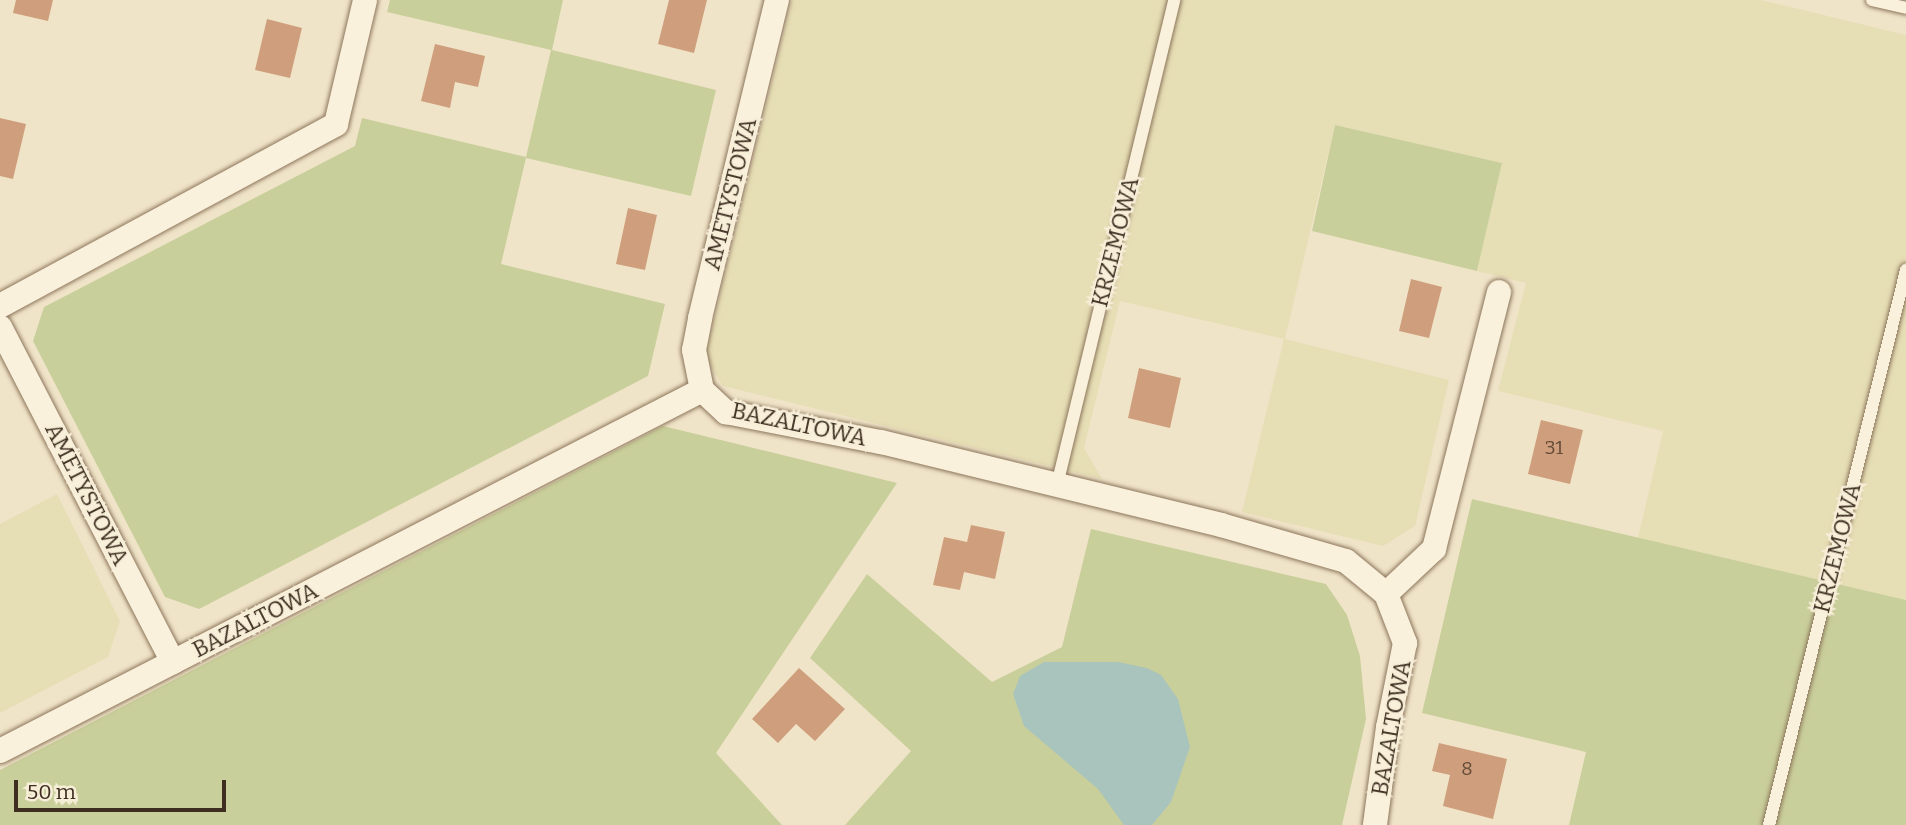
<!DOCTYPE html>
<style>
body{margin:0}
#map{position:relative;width:1906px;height:825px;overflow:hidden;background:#f0e4c8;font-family:Bitter,serif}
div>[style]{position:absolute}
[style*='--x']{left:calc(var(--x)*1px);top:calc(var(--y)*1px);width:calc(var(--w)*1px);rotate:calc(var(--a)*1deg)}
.farmland>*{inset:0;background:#e6deb5}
.green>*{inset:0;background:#c9cf9b}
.water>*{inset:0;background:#a9c4bc}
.building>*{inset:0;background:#cf9f7d}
.roads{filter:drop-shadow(0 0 2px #8d765c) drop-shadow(0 0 2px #8d765c)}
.service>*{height:12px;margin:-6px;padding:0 6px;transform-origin:6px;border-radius:6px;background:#faf1dc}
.minor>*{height:24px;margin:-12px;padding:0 12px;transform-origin:12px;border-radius:12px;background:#faf1dc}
span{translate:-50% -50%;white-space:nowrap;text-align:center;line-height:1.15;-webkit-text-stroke:5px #f7eed8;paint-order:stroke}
.number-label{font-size:19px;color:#624a37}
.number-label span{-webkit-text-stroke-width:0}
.street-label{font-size:23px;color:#3d2e20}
.scale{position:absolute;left:14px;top:780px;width:212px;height:32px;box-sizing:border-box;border:4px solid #3d2e20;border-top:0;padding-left:9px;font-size:21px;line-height:24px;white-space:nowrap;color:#3d2e20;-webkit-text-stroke:5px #f7eed8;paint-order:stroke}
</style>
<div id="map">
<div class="farmland">
<i style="clip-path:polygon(792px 0,1761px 0,1906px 35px,1906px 600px,1638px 538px,1663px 431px,1498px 391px,1526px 283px,1477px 271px,1502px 163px,1335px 125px,1285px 339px,1449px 380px,1415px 526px,1383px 546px,1242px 512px,1284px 339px,1120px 301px,1084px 448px,1102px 479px,723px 386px,705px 357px)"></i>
<i style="clip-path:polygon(57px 494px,120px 621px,108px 657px,0 713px,0 524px)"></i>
</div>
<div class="green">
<i style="clip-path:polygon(390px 0,563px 0,552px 50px,716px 90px,691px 196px,526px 158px,501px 264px,665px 304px,648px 376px,199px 609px,165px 597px,33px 341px,44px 307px,355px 146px,362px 118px,526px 157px,551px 50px,387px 12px)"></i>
<i style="clip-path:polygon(1335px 125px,1502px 163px,1477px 271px,1312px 231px)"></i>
<i style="clip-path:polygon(663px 426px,897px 483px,716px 753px,782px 825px,0 825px,0 770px)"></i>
<i style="clip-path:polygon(1472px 499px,1906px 600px,1906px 825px,1569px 825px,1586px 752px,1422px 713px)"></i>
<i style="clip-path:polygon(1091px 529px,1326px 584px,1347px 615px,1360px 656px,1366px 719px,1342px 825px,845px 825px,911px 751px,810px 658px,867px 574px,992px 682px,1062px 647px)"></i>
</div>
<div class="water">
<i style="clip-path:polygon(1044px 662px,1118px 662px,1147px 668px,1161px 675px,1178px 699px,1190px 747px,1171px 802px,1152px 825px,1124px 825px,1098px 789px,1024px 726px,1013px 694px,1020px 676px)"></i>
</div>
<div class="building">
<i style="clip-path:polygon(16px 0,53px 0,48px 21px,13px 13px)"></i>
<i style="clip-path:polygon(669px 0,707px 0,694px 53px,658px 44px)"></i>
<i style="clip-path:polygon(267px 19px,302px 28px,290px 78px,255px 70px)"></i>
<i style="clip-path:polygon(435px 44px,485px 56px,478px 87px,455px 82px,450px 108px,421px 101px)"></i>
<i style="clip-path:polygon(0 118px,26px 124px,13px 179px,0 176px)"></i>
<i style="clip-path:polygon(628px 208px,657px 215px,645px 270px,616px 264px)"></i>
<i style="clip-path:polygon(1411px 279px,1442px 287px,1429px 338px,1399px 331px)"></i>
<i style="clip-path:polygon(1139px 368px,1181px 378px,1170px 428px,1128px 418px)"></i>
<i style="clip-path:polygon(1541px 420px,1583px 430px,1570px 484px,1528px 474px)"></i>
<i style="clip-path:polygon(971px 525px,1005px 532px,995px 579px,964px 572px,960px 590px,933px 585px,944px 537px,967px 542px)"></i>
<i style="clip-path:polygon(799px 668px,845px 709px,815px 741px,796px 724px,778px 743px,752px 719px)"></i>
<i style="clip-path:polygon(1439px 743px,1507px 759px,1493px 819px,1443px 806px,1450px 775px,1432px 771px)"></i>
</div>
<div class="roads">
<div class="service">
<i style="--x:1872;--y:0;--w:35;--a:13"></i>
<i style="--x:1057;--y:485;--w:499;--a:-76.4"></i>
<i style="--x:1769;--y:825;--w:572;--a:-76.13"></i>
</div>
<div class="minor">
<i style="--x:0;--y:306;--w:382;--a:-28.4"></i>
<i style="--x:336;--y:124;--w:127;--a:-76.8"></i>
<i style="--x:0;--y:327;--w:377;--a:62.7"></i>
<i style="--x:702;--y:390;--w:41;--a:-101.3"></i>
<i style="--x:694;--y:350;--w:33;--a:-79"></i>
<i style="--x:700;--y:318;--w:327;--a:-76.4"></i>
<i style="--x:1386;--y:594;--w:66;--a:-43.2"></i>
<i style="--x:1434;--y:549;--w:265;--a:-75.8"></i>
<i style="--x:0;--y:751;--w:789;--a:-27.21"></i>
<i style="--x:702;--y:390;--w:33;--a:43"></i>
<i style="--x:726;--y:412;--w:158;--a:11"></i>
<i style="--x:881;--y:442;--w:350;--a:13.7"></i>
<i style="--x:1221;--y:525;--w:130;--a:16.1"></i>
<i style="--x:1346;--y:561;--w:52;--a:39.5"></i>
<i style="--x:1386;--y:594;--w:53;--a:68.8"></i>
<i style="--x:1405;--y:643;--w:86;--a:101.4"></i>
<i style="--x:1388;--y:727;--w:99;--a:97.6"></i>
</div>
</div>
<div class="number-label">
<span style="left:1554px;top:448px">31</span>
<span style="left:1467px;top:769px">8</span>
</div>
<div class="street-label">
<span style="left:730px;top:194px;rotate:-76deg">AMETYSTOWA</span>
<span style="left:1115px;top:242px;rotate:-76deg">KRZEMOWA</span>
<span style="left:799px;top:424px;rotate:12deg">BAZALTOWA</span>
<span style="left:87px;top:494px;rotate:63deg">AMETYSTOWA</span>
<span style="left:1837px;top:548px;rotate:-76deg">KRZEMOWA</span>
<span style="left:255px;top:620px;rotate:-27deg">BAZALTOWA</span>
<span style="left:1391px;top:728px;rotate:-80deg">BAZALTOWA</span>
</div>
<div class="scale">50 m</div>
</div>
